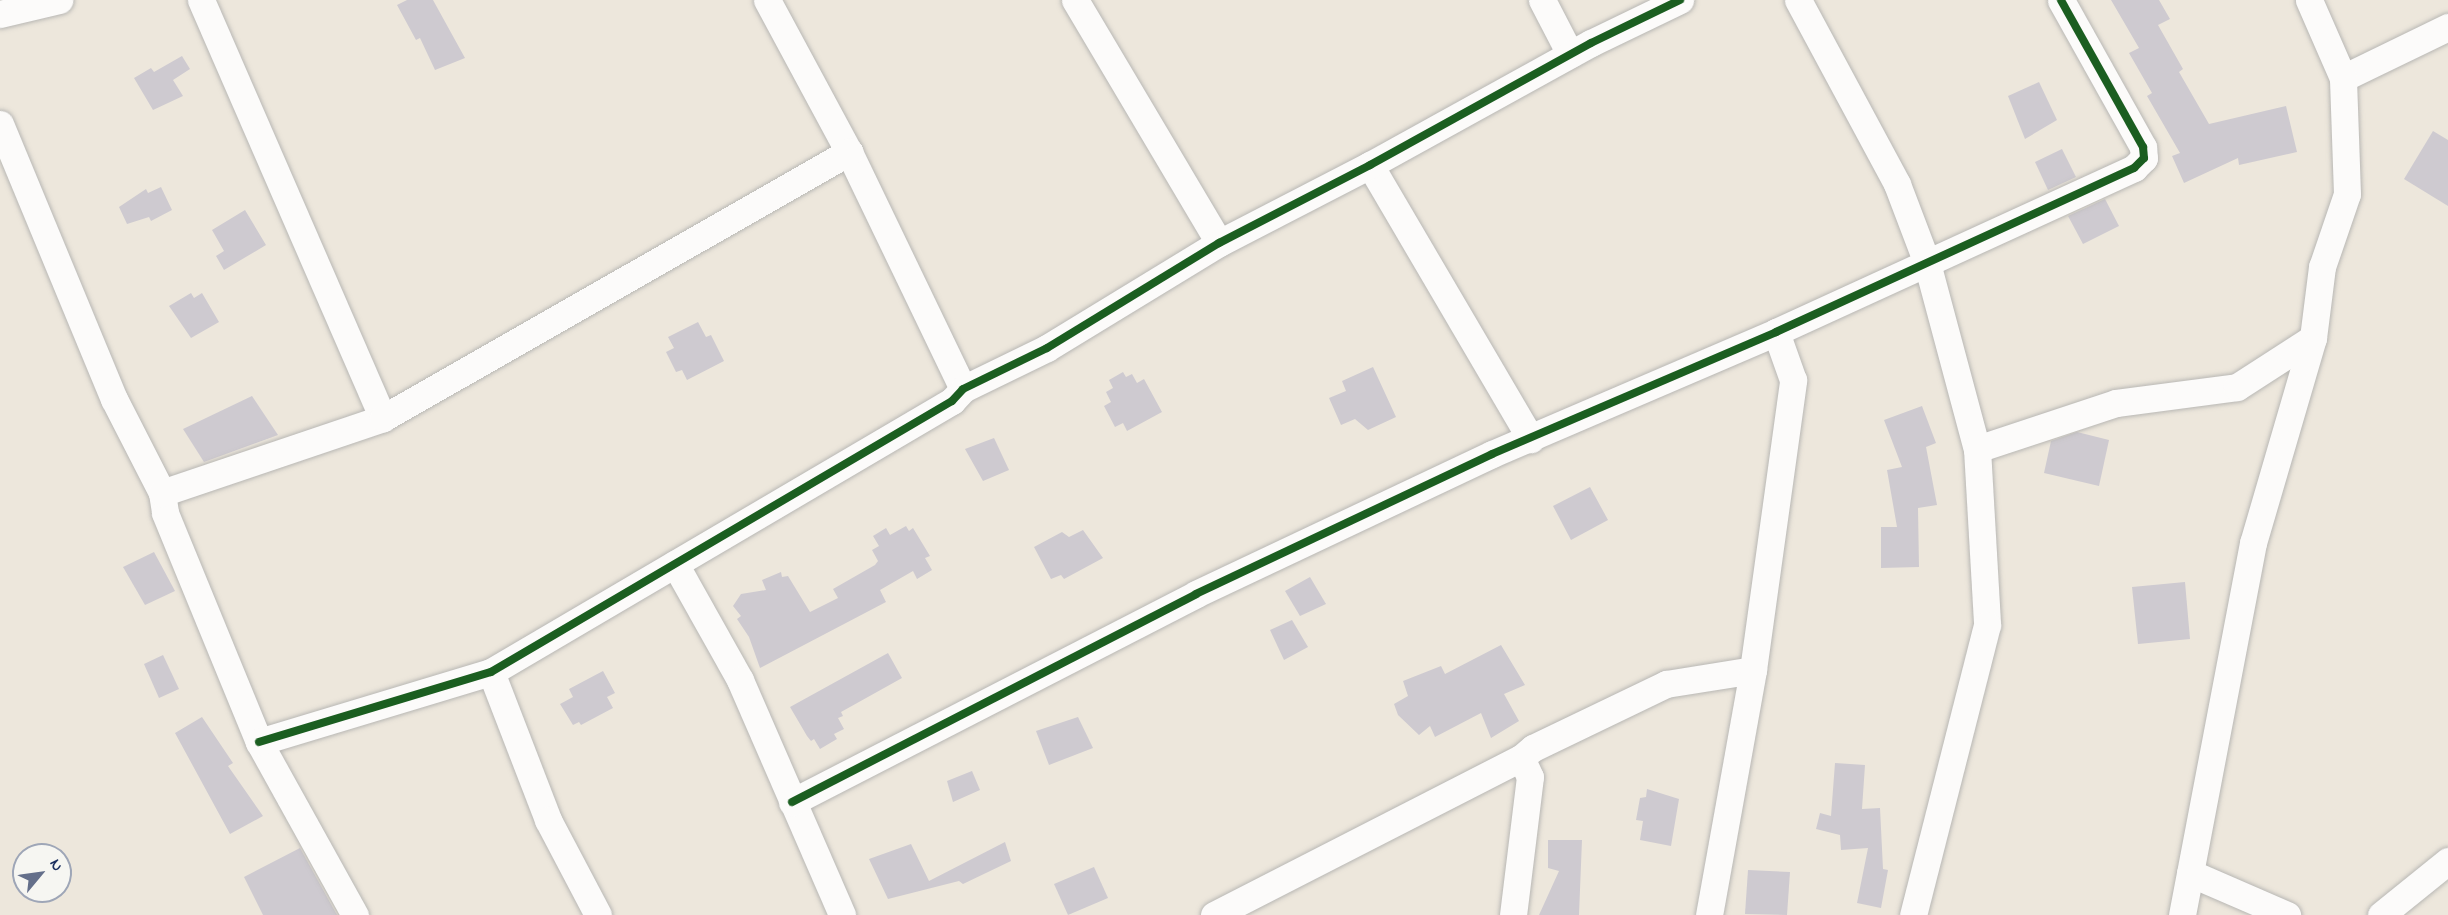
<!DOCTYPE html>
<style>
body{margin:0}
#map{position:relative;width:2448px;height:915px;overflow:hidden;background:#ede7dc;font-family:"Indie Flower",sans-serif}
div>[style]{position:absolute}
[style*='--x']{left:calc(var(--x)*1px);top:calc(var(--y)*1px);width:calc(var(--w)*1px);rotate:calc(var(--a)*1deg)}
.building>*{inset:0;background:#cecad0}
.roads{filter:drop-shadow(0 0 2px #b8b7b4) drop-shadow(0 0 2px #b8b7b4)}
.minor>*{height:27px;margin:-13.5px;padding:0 13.5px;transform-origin:13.5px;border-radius:13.5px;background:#fcfbfa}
.cycleway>*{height:8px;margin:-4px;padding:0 4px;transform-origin:4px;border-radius:4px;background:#1b5e20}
span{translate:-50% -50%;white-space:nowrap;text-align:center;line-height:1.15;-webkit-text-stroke:4.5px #f6f6f2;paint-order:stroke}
.north{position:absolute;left:12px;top:843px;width:60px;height:60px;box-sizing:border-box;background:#f6f6f2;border:2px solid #9ea6b7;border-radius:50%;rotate:61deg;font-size:16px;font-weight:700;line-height:24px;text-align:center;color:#1b2f5e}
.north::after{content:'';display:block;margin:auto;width:21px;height:27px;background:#646f8a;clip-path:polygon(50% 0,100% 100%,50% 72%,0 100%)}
</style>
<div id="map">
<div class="building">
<i style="clip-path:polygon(407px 0,433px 0,465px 58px,435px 70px,420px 38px,416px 40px,397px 5px)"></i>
<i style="clip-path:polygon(2111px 0,2159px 0,2170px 19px,2158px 25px,2183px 69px,2179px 72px,2209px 124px,2286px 106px,2297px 152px,2239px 165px,2238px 158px,2184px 183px,2172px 156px,2180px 153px,2147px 96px,2152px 93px,2129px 53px,2139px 48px)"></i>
<i style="clip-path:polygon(182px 56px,190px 69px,173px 80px,183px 96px,153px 110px,134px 78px,151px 68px,154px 72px)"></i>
<i style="clip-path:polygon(2039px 82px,2057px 120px,2025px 139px,2008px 96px)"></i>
<i style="clip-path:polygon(2433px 131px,2448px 140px,2448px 206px,2404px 179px)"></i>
<i style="clip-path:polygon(2062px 149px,2076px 177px,2048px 190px,2035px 162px)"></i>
<i style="clip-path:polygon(161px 187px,172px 210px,151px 221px,149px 217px,127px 224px,119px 207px,146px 189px,148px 193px)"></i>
<i style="clip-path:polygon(2105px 199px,2119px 226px,2083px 244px,2068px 216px)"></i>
<i style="clip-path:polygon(245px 210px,266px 245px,224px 270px,216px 256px,224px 251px,212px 230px)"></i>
<i style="clip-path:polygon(191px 293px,194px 298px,202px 293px,219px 322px,191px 338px,169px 306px)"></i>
<i style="clip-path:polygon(698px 322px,706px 337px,711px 335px,724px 361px,687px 380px,682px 370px,676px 372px,666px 352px,674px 348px,668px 337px)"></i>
<i style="clip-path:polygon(1373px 367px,1396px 417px,1368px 430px,1355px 419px,1341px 425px,1329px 398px,1346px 391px,1342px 381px)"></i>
<i style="clip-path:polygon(1123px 372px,1126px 377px,1132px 374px,1137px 383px,1144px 379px,1162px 412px,1127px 431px,1123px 423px,1115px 427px,1104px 406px,1111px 402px,1106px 392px,1113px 388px,1109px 380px)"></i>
<i style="clip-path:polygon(252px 396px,278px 435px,204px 462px,183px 429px)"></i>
<i style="clip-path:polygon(1922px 406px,1936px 443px,1926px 447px,1937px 505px,1918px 508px,1919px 567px,1881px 568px,1881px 527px,1897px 527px,1887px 470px,1902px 467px,1884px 420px)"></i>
<i style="clip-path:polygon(2077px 432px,2109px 440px,2099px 486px,2044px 473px,2051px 441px)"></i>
<i style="clip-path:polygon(994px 438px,1009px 470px,983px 481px,965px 449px)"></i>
<i style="clip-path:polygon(1590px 487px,1608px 520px,1571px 540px,1553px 506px)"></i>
<i style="clip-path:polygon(906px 526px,909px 531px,913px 528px,930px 556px,925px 558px,932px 570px,917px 579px,913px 571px,880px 590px,886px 602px,760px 668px,749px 637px,737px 619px,741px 616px,733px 606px,741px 594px,766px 590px,762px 580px,781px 572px,782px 577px,788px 576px,810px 612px,838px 598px,833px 589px,875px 565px,878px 561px,872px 550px,879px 546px,873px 536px,886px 528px,890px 535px)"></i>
<i style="clip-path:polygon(1083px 530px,1103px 558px,1064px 579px,1061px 575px,1051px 579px,1034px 547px,1062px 532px,1069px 537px)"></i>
<i style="clip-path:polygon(154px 552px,175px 591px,145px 605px,123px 567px)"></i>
<i style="clip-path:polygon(1310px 577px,1326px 604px,1300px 616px,1285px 591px)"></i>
<i style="clip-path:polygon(2185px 582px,2190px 639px,2138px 644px,2132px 587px)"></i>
<i style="clip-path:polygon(1292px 620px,1308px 647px,1284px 660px,1270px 630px)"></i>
<i style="clip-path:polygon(1501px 645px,1525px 685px,1504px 694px,1519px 721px,1491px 738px,1481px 713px,1435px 737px,1430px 726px,1419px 735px,1398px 715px,1394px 704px,1408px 696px,1403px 681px,1441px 666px,1445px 674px)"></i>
<i style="clip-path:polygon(888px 653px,902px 678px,841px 712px,843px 716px,838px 718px,844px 729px,834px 734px,837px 739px,820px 749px,814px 739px,811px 741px,807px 736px,790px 707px)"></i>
<i style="clip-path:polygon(163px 655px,179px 689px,159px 698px,144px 664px)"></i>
<i style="clip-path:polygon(603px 671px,615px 693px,607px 697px,613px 708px,581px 725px,579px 722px,573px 725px,560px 704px,573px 697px,569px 689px)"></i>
<i style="clip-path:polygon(202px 717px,233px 763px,228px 766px,263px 816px,230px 834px,175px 733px)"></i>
<i style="clip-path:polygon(1078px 717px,1093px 748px,1049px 765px,1036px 731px)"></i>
<i style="clip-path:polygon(1835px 763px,1865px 765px,1862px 809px,1880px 808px,1883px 869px,1888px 870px,1881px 908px,1857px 903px,1868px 848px,1841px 850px,1840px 835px,1816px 829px,1820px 813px,1831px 816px)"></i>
<i style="clip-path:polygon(972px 771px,980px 790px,953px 802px,947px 781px)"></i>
<i style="clip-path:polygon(1647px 789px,1679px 799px,1671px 846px,1640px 840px,1643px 821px,1636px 820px,1640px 798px,1646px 797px)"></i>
<i style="clip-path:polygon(1548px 840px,1582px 840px,1579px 915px,1539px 915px,1559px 871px,1548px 868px)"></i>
<i style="clip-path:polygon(1005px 842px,1011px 861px,963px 884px,959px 881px,888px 899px,869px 859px,911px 844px,929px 881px)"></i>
<i style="clip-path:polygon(300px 848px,337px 915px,263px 915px,244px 877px)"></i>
<i style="clip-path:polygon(1094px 867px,1108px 898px,1068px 915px,1054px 884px)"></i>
<i style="clip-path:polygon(1748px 870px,1790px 872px,1787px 915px,1745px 914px)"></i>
</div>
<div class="roads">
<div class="minor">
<i style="--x:201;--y:0;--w:456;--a:66.5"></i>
<i style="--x:767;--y:0;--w:173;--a:61.7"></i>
<i style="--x:849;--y:152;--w:263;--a:64.3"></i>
<i style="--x:1075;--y:0;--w:282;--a:59.3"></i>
<i style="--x:1542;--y:0;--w:61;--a:62.6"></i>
<i style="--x:1798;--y:0;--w:209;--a:61.7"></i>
<i style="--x:1897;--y:184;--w:85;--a:69.2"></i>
<i style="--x:1927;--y:263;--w:193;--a:75"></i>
<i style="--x:1977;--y:449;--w:176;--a:86.7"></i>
<i style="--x:1987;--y:625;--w:299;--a:104.3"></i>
<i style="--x:0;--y:14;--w:61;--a:-13.3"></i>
<i style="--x:2343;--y:78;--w:117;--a:-25.9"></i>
<i style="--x:0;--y:124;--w:298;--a:67.5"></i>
<i style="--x:114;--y:399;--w:106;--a:62.9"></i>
<i style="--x:162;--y:493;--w:20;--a:81"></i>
<i style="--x:165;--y:513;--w:248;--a:67.7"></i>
<i style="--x:259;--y:742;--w:198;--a:61"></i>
<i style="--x:1370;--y:165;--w:318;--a:59.6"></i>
<i style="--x:1977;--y:449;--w:146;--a:-18.3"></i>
<i style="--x:2116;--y:403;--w:122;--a:-7.5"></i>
<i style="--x:2237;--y:387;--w:90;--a:-32.8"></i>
<i style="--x:162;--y:493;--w:233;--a:-18.7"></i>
<i style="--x:383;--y:418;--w:537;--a:-29.72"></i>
<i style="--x:675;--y:564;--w:133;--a:60.7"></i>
<i style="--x:740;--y:680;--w:256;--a:66.5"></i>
<i style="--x:491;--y:672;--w:159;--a:68.9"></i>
<i style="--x:548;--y:820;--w:107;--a:62.2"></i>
<i style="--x:259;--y:742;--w:242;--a:-16.8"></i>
<i style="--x:491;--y:672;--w:535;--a:-30.45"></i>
<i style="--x:952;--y:401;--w:16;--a:-47"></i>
<i style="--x:963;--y:389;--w:93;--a:-26"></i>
<i style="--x:1047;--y:348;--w:202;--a:-31.4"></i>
<i style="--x:1219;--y:243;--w:170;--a:-27.3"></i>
<i style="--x:1370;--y:165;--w:252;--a:-28.9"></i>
<i style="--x:1591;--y:43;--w:99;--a:-25.8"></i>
<i style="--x:792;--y:802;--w:454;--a:-27.2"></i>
<i style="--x:1196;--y:594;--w:327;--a:-25.3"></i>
<i style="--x:1492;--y:454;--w:309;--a:-23.2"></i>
<i style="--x:1776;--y:332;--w:394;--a:-24.6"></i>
<i style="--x:2134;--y:168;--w:14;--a:-45"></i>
<i style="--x:2144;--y:158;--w:11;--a:-95"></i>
<i style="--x:2143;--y:147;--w:168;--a:-119.2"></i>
<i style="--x:2190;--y:873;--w:106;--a:23.4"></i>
<i style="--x:1214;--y:915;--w:345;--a:-27.1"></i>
<i style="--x:1521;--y:758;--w:16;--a:-40"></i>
<i style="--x:1533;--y:748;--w:148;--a:-25.7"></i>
<i style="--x:1666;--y:684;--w:88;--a:-9.1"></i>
<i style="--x:1513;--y:915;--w:139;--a:-83"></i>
<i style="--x:1530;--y:777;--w:21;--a:-115"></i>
<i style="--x:1709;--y:915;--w:249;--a:-79.8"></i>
<i style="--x:1753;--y:670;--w:293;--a:-82.1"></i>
<i style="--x:1793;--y:380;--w:51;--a:-109.5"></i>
<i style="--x:2182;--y:915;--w:379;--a:-79.2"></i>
<i style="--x:2253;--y:543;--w:214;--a:-73.7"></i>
<i style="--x:2313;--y:338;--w:72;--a:-82.8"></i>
<i style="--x:2322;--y:267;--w:77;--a:-71.1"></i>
<i style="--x:2347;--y:194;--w:116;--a:-92"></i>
<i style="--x:2343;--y:78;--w:85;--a:-113.6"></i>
<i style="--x:2381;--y:915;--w:86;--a:-38.9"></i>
</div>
</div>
<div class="cycleway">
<i style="--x:259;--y:742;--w:242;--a:-16.8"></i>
<i style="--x:491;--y:672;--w:535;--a:-30.45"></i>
<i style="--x:952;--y:401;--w:16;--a:-47"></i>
<i style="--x:963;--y:389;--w:93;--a:-26"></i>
<i style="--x:1047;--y:348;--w:202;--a:-31.4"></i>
<i style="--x:1219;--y:243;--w:170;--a:-27.3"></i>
<i style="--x:1370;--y:165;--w:252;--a:-28.9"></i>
<i style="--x:1591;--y:43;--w:99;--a:-25.8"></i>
<i style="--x:792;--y:802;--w:454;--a:-27.2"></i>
<i style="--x:1196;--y:594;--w:327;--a:-25.3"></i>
<i style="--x:1492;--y:454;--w:309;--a:-23.2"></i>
<i style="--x:1776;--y:332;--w:394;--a:-24.6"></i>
<i style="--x:2134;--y:168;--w:14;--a:-45"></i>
<i style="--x:2144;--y:158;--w:11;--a:-95"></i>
<i style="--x:2143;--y:147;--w:168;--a:-119.2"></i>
</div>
<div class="north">N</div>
</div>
